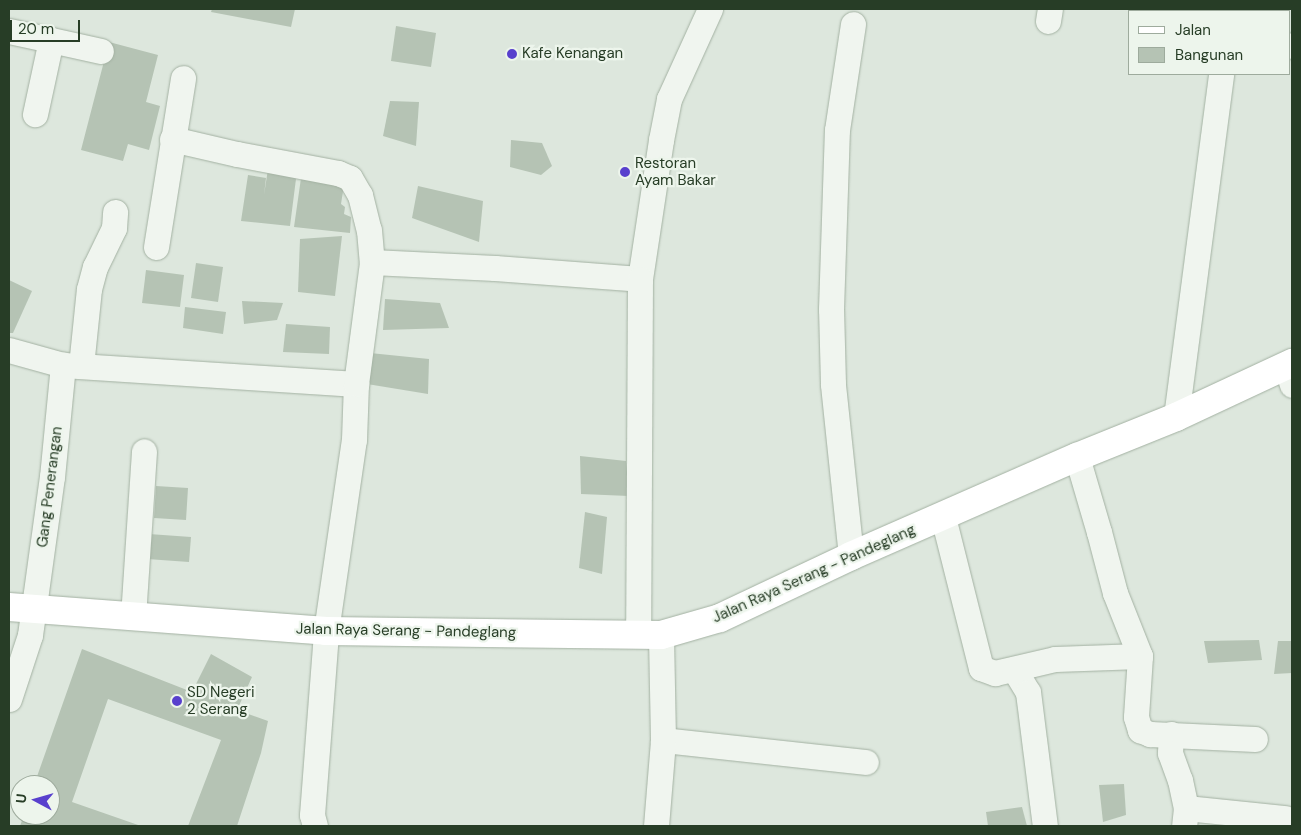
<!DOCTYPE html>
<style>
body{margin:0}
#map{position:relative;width:1301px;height:835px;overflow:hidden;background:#dde7dd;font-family:"DM Sans",sans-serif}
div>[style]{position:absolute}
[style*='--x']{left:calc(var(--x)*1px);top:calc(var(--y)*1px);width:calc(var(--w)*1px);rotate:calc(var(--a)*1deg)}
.building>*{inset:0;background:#b5c3b4}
.roads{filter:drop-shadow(0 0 1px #a3b1a2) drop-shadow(0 0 1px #a3b1a2)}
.minor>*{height:25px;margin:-12.5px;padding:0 12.5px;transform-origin:12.5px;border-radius:12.5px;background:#f0f5ef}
.major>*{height:28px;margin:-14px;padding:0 14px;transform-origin:14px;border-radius:14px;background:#fff}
.dots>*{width:14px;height:14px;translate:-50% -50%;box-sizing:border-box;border:2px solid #edf5ec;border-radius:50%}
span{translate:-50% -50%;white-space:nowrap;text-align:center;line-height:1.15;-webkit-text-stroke:4.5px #edf5ec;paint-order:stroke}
.poi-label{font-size:15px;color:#273d26}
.left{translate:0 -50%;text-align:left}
.street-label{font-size:15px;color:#273d26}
.frame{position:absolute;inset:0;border:10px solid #273d26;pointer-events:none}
.legend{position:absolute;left:1128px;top:10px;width:162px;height:65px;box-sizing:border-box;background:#edf5ec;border:1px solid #9eab9d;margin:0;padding:6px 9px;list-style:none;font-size:15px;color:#273d26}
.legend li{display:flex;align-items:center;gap:10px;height:25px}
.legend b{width:25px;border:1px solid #9eab9d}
.north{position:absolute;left:10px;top:775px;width:50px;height:50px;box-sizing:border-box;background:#edf5ec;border:1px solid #9eab9d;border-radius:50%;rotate:276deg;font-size:14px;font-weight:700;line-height:20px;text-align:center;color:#273d26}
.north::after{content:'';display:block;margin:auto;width:18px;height:22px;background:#5840cd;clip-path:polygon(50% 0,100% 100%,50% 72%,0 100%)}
.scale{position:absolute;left:10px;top:20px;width:70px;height:22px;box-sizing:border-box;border:2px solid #273d26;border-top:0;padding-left:6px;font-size:15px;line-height:18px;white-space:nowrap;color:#273d26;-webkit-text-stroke:4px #edf5ec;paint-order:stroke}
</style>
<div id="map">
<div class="building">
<i style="clip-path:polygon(212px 9px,295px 9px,291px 27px,211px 12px)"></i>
<i style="clip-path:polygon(396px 26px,436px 33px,431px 67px,391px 61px)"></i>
<i style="clip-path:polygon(109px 42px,158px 55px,146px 102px,160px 106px,149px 150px,128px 144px,123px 161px,81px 150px)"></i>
<i style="clip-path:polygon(390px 101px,419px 102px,416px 146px,383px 136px)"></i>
<i style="clip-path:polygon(511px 140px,542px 143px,552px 166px,541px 175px,510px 167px)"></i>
<i style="clip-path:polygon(268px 169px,297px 171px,290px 226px,241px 221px,248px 175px,266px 178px,264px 195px)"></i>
<i style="clip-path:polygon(301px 178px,344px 185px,341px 204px,345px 207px,344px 214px,351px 217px,350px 233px,294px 227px)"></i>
<i style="clip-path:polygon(418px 186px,483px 201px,479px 242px,412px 218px)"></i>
<i style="clip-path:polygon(342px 236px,335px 296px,298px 292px,300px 239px)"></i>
<i style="clip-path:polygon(196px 263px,223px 267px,218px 302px,191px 298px)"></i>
<i style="clip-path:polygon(146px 270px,184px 275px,180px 307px,142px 303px)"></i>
<i style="clip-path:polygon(9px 280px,32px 291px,13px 333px,9px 333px)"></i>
<i style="clip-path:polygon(385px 299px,440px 303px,449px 328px,383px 330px)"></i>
<i style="clip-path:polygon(242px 301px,283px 303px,277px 320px,244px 324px)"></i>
<i style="clip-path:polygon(185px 307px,226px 312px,223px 334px,183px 328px)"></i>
<i style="clip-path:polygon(286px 324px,330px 327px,329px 354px,283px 352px)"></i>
<i style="clip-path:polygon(370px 353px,429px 359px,428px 394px,367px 384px)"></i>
<i style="clip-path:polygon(580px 456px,626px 461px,629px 496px,581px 494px)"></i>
<i style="clip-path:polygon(156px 486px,188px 488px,186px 520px,154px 518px)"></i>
<i style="clip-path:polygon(585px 512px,607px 517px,602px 574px,579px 568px)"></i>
<i style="clip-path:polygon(149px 534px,191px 537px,189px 562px,147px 559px)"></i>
<i style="clip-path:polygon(1259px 640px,1262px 660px,1208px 663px,1204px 641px)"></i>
<i style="clip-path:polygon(1278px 641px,1292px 641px,1292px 673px,1274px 674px)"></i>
<i style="clip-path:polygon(82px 649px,192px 692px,211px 654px,252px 677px,237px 710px,268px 721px,261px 753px,237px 826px,188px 826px,221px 740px,108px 699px,72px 802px,141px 826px,20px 826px,24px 815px,50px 815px,50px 785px,34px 785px)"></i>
<i style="clip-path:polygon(1124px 784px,1126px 815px,1103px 822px,1099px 785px)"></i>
<i style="clip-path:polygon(1022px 807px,1027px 826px,988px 826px,986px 812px)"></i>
</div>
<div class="roads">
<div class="minor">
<i style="--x:1195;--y:11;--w:2;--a:-90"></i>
<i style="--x:1048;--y:21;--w:12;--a:-81"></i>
<i style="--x:9;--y:31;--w:43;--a:12.1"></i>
<i style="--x:51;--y:40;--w:76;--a:102.2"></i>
<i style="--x:51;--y:40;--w:51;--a:12.4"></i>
<i style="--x:1290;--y:46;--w:2;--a:-27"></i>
<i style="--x:172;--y:139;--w:67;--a:13"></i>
<i style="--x:237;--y:154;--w:103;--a:10.7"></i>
<i style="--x:338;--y:173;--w:13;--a:23"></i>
<i style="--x:350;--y:178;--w:20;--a:60"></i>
<i style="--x:360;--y:195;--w:36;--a:76"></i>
<i style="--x:369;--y:230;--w:32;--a:85"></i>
<i style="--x:156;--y:247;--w:171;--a:-80.9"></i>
<i style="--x:640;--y:279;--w:141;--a:-81.4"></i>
<i style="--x:661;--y:140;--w:42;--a:-79"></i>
<i style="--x:669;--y:99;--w:99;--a:-65.5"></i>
<i style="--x:9;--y:350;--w:56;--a:15.5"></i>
<i style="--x:63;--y:365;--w:294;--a:3.7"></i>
<i style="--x:81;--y:366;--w:77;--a:-84.1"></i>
<i style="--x:89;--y:289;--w:23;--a:-75"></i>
<i style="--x:95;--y:267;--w:43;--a:-64"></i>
<i style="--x:114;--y:228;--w:16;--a:-86"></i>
<i style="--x:1286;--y:366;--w:20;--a:72"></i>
<i style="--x:1176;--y:417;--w:346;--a:-82.5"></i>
<i style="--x:1077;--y:457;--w:78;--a:73.7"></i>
<i style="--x:1099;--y:532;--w:63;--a:75.3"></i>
<i style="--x:1115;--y:593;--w:68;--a:68.4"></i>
<i style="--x:1140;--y:656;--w:61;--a:93.8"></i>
<i style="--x:1136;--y:717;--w:14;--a:73"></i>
<i style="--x:1140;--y:730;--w:11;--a:22"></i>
<i style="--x:1150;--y:734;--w:105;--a:2.7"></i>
<i style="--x:943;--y:517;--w:156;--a:75.9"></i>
<i style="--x:981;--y:668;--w:15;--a:20"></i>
<i style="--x:995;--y:673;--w:62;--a:-13.1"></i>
<i style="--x:1055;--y:659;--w:85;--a:-2"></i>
<i style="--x:851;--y:556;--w:173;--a:-96"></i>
<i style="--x:833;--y:384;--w:75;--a:-91.5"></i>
<i style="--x:831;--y:309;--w:179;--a:-88.1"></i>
<i style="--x:837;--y:130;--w:107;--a:-81.4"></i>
<i style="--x:133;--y:617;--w:166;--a:-86.2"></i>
<i style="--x:1014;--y:669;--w:27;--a:59"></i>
<i style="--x:1028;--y:692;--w:135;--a:82.8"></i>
<i style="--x:9;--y:699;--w:67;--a:-71.8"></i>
<i style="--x:30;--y:635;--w:160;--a:-82.1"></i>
<i style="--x:52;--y:477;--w:113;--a:-84.4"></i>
<i style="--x:1171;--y:734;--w:19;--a:93"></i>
<i style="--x:1170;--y:753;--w:29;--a:70"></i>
<i style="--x:1180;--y:780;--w:29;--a:78"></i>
<i style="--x:1186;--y:808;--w:18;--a:96"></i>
<i style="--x:663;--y:740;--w:204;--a:6.2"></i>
<i style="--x:1186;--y:808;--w:100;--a:5.8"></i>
<i style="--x:315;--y:826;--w:11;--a:-105"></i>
<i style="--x:312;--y:815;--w:185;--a:-85.6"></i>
<i style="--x:326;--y:631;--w:193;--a:-81.7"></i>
<i style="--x:354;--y:440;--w:56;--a:-88"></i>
<i style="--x:356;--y:384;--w:123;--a:-82.5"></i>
<i style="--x:372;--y:262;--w:123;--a:2.8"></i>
<i style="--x:495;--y:268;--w:145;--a:4.3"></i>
<i style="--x:640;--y:279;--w:356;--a:90.3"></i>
<i style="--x:656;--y:826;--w:86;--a:-85.3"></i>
<i style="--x:663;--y:740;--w:105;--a:-91.1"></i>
</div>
<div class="major">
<i style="--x:9;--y:607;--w:318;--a:4.3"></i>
<i style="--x:326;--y:631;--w:335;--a:0.7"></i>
<i style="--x:661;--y:635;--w:61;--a:-16.1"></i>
<i style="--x:720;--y:618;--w:145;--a:-25.3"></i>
<i style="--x:851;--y:556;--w:247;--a:-23.7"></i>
<i style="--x:1077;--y:457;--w:107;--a:-22"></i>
<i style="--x:1176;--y:417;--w:128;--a:-25"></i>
</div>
</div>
<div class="dots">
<i style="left:512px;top:54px;background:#5840cd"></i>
<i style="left:625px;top:172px;background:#5840cd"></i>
<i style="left:177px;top:701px;background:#5840cd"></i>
</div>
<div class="poi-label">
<span class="left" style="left:522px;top:54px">Kafe Kenangan</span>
<span class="left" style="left:635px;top:172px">Restoran<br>Ayam Bakar</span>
<span class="left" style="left:187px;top:701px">SD Negeri<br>2 Serang</span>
</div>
<div class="street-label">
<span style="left:50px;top:487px;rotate:-83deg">Gang Penerangan</span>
<span style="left:814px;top:574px;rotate:-24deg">Jalan Raya Serang - Pandeglang</span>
<span style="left:406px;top:631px;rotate:1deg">Jalan Raya Serang - Pandeglang</span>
</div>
<div class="frame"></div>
<ul class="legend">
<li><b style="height:6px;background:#fff"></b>Jalan</li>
<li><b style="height:14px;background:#b5c3b4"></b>Bangunan</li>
</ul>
<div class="north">U</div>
<div class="scale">20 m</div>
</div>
